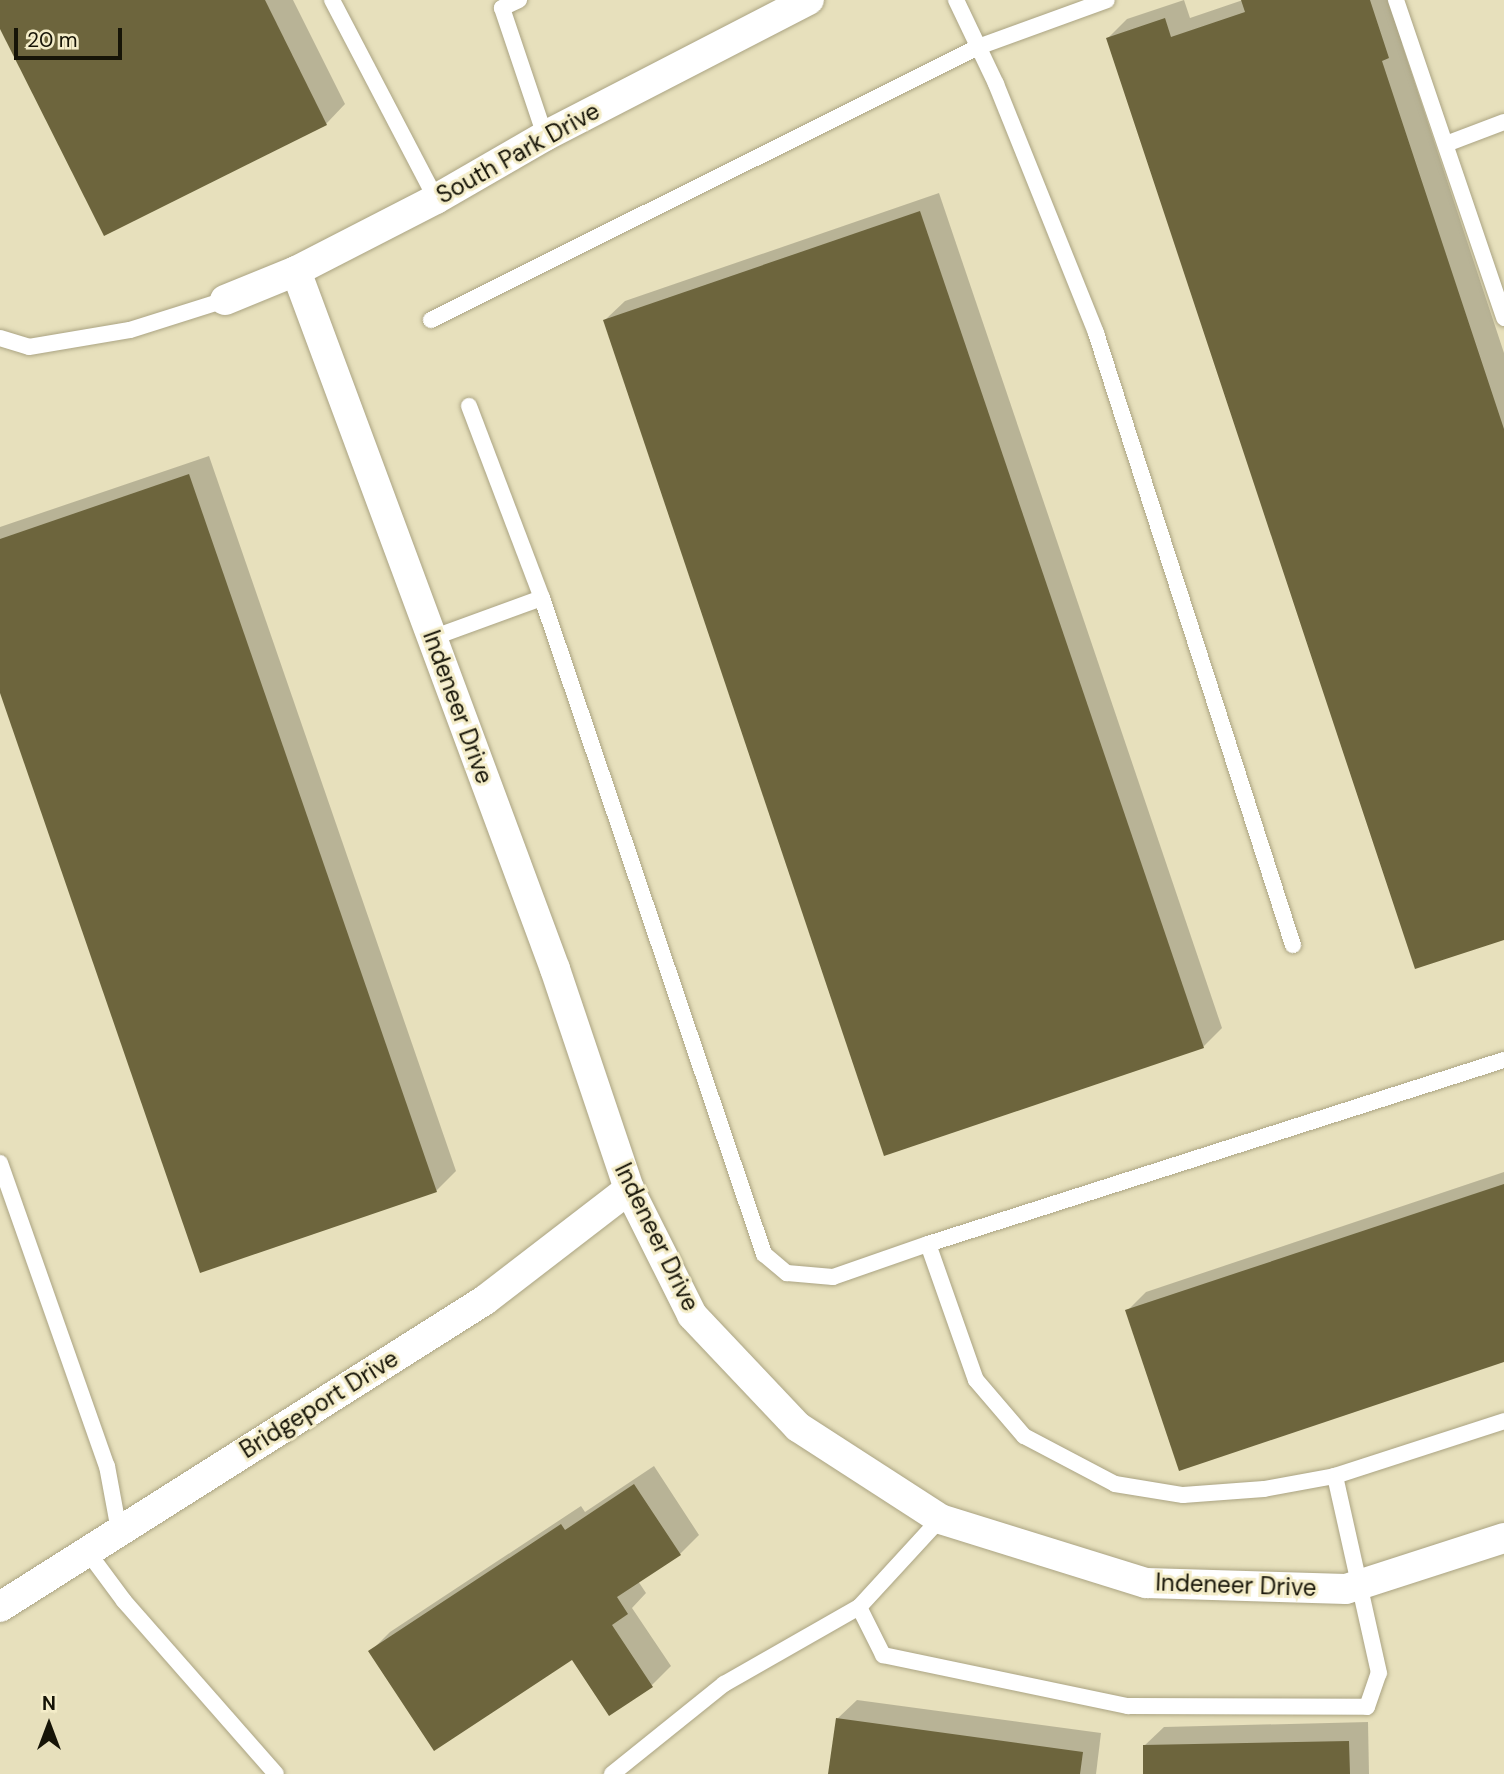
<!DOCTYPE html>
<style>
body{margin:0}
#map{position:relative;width:1504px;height:1774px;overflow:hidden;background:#e7e0bc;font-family:"DM Sans",sans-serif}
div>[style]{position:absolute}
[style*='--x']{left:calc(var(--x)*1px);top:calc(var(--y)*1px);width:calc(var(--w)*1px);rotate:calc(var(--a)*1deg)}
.shadow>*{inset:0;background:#0003}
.building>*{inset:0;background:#6d653d}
.roads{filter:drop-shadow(0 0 2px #aba483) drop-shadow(0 0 2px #aba483)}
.service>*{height:16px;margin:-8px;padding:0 8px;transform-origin:8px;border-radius:8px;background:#fff}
.minor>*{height:30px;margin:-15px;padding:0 15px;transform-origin:15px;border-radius:15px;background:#fff}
span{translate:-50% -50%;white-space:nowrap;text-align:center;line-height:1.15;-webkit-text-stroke:6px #f4edc9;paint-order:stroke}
.street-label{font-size:24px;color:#161407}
.north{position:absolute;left:14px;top:1690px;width:70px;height:70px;-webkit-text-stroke:5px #f4edc9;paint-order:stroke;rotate:0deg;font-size:19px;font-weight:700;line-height:28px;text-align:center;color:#161407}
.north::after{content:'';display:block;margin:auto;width:24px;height:32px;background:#161407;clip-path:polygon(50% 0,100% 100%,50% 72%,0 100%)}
.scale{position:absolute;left:14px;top:28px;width:108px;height:32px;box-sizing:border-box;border:4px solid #161407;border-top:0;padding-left:9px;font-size:21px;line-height:24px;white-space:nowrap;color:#161407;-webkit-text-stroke:5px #f4edc9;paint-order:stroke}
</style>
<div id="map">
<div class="shadow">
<i style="clip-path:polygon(0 0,293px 0,345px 104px,326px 124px,0 25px)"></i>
<i style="clip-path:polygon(1184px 0,1190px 18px,1243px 0,1395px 0,1408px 37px,1402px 44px,1504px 353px,1504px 938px,1108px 38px,1127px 19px)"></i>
<i style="clip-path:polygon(939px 193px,1222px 1028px,1203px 1047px,605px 320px,625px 301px)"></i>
<i style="clip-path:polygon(209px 456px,456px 1171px,436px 1191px,0 688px,0 527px)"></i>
<i style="clip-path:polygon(1504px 1172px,1504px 1360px,1127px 1311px,1146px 1292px)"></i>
<i style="clip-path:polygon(654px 1466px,699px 1535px,680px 1554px,638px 1581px,646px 1593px,632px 1608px,671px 1666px,652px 1685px,573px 1658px,371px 1651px,390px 1632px,581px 1506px,585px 1512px)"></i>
<i style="clip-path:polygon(857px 1700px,1101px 1733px,1096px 1774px,830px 1774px,837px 1719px)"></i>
<i style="clip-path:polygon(1368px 1722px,1369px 1774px,1145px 1774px,1144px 1746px,1164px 1727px)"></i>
</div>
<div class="building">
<i style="clip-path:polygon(0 0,265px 0,327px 125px,104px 236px,0 29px)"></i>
<i style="clip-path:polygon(1241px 0,1370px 0,1389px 58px,1382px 61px,1504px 429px,1504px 940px,1415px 969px,1106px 38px,1165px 18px,1171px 37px,1245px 12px)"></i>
<i style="clip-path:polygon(920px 211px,1204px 1048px,884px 1156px,603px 320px)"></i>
<i style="clip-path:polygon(189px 474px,437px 1192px,200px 1273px,0 693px,0 539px)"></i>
<i style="clip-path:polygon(1504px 1184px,1504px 1362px,1179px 1471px,1125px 1310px)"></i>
<i style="clip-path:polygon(634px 1484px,681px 1555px,617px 1597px,628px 1614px,612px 1625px,653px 1687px,609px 1716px,572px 1660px,434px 1751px,368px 1651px,561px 1524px,565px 1530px)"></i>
<i style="clip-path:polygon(836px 1718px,1083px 1752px,1080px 1774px,828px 1774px)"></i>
<i style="clip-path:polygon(1349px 1741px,1350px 1774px,1143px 1774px,1143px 1745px)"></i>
</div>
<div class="roads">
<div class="service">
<i style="--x:332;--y:0;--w:225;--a:62.4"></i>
<i style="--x:519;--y:0;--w:19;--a:155"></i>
<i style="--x:502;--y:8;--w:135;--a:71.4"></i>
<i style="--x:956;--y:0;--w:93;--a:64.5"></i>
<i style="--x:996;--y:84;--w:268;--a:68.1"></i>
<i style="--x:1096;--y:333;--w:643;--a:72.16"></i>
<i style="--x:1396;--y:0;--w:336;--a:71.2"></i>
<i style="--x:1446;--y:144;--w:62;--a:-20.8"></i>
<i style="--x:431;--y:320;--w:611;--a:-26.52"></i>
<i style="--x:978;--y:47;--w:137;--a:-20"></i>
<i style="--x:0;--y:338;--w:30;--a:17"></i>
<i style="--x:29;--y:347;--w:102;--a:-9.6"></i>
<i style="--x:130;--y:330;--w:100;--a:-17.5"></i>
<i style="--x:469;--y:406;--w:205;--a:69.2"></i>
<i style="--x:542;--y:598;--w:693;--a:71.3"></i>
<i style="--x:764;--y:1254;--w:30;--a:40"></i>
<i style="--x:787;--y:1273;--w:46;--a:5"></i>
<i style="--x:833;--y:1277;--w:101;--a:-19.2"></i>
<i style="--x:928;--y:1244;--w:144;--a:70.6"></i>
<i style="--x:976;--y:1380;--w:74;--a:49.4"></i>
<i style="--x:1024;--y:1436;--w:103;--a:27.8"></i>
<i style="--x:1115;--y:1484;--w:69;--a:9.2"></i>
<i style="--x:1183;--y:1495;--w:81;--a:-4.2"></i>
<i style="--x:1264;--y:1489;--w:72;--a:-10.4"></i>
<i style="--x:432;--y:638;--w:117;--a:-20"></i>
<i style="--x:0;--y:1163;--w:321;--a:70.6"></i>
<i style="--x:107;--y:1466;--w:66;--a:79.5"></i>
<i style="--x:928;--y:1244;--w:605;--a:-17.72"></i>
<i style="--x:940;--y:1519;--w:120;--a:132.6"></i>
<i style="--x:859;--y:1607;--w:54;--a:63.4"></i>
<i style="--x:883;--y:1655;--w:250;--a:11.8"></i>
<i style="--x:1128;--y:1706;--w:239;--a:0.2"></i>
<i style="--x:1367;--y:1707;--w:36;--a:-71"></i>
<i style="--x:1379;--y:1673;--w:202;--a:-102.6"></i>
<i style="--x:1335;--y:1476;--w:178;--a:-18"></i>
<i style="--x:87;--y:1551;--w:62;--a:53.5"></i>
<i style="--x:124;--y:1601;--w:230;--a:48.7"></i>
<i style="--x:612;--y:1774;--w:144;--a:-38.8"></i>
<i style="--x:724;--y:1684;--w:155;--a:-29.7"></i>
</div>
<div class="minor">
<i style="--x:296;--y:271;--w:745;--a:69.64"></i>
<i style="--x:555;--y:969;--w:232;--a:71.4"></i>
<i style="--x:629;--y:1189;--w:141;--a:63.4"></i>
<i style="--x:692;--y:1315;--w:154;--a:46.6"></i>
<i style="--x:798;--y:1427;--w:169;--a:32.9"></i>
<i style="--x:940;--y:1519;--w:216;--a:17.3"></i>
<i style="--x:1146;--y:1583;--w:200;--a:1.7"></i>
<i style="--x:1346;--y:1589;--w:166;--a:-17.9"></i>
<i style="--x:225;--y:300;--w:77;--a:-22.2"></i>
<i style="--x:296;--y:271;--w:157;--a:-27.2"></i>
<i style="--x:436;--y:199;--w:126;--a:-30"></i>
<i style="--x:545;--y:136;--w:297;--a:-27.3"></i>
<i style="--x:0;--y:1607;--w:574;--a:-32.33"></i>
<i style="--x:485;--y:1300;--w:182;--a:-37.6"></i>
</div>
</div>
<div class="street-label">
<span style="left:518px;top:153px;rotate:-29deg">South Park Drive</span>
<span style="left:458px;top:707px;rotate:70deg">Indeneer Drive</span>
<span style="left:657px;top:1237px;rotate:64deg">Indeneer Drive</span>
<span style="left:319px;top:1404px;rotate:-32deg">Bridgeport Drive</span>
<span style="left:1236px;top:1585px;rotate:2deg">Indeneer Drive</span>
</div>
<div class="north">N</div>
<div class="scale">20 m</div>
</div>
